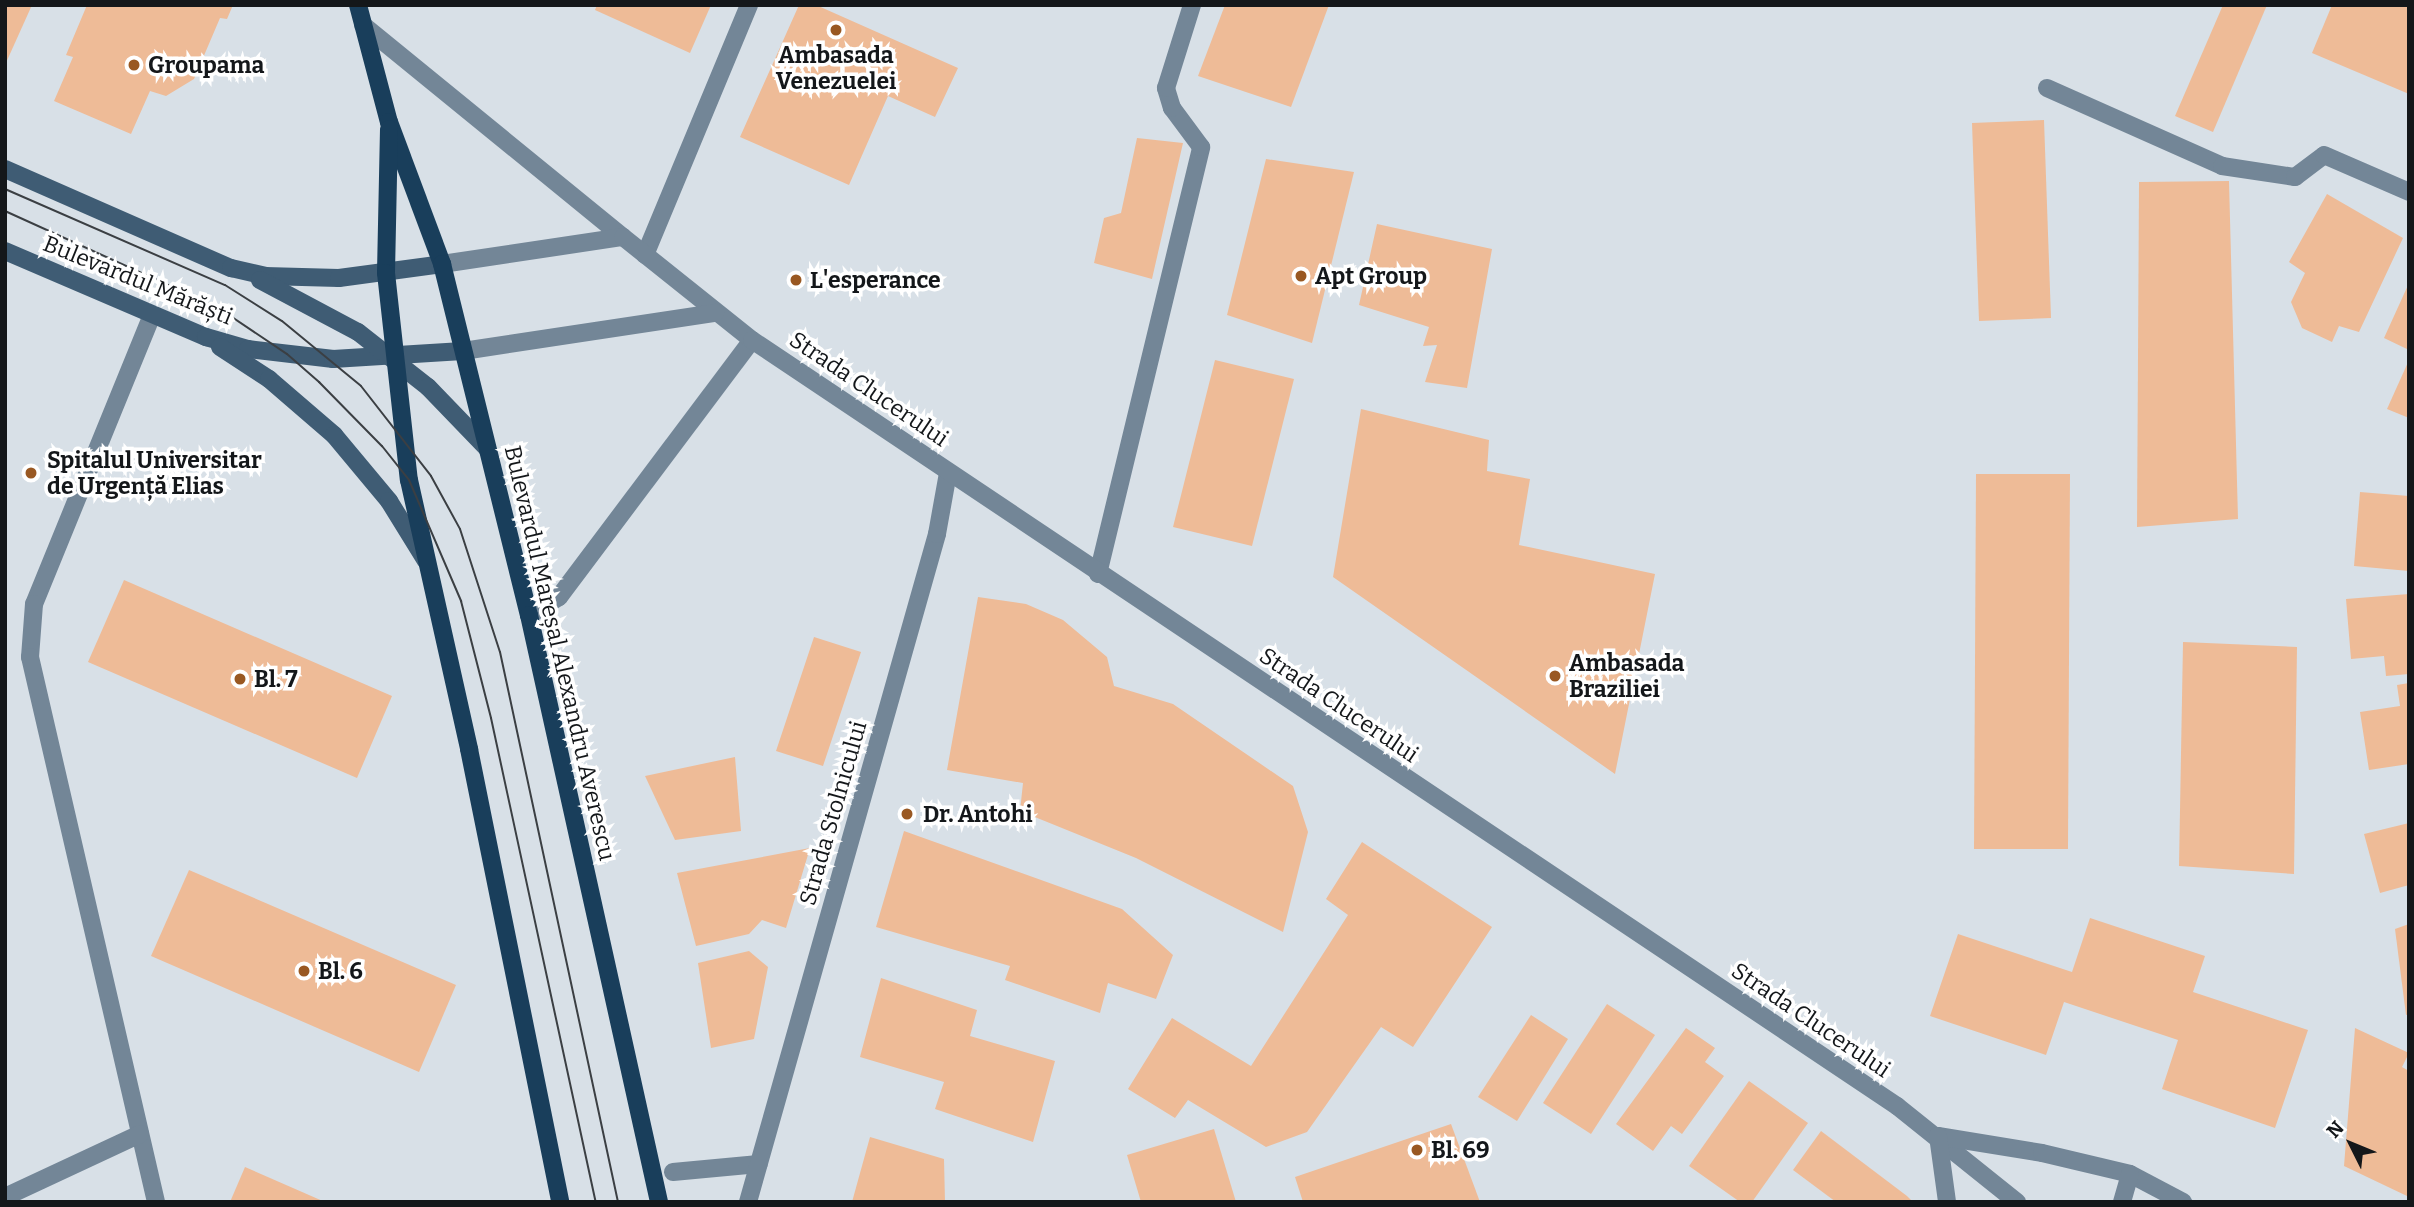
<!DOCTYPE html>
<meta charset="utf-8">
<style>
body{margin:0}
#map{position:relative;width:2414px;height:1207px;overflow:hidden;background:#d8e0e7;font-family:Bitter,serif}
div>[style]{position:absolute}
[style*='--x']{left:calc(var(--x)*1px);top:calc(var(--y)*1px);width:calc(var(--w)*1px);rotate:calc(var(--a)*1deg)}
.building>*{inset:0;background:#eebb97}
.service>*{height:18px;margin:-9px;padding:0 9px;transform-origin:9px;border-radius:9px;background:#738697}
.minor>*{height:18px;margin:-9px;padding:0 9px;transform-origin:9px;border-radius:9px;background:#738697}
.tertiary>*{height:18px;margin:-9px;padding:0 9px;transform-origin:9px;border-radius:9px;background:#738697}
.secondary>*{height:18px;margin:-9px;padding:0 9px;transform-origin:9px;border-radius:9px;background:#3f5c74}
.primary>*{height:18px;margin:-9px;padding:0 9px;transform-origin:9px;border-radius:9px;background:#193e5b}
.tram>*{height:2px;margin:-1px;padding:0 1px;transform-origin:1px;border-radius:1px;background:#3b3f43}
.dots>*{width:19px;height:19px;translate:-50% -50%;box-sizing:border-box;border:4px solid #fff;border-radius:50%}
span{translate:-50% -50%;white-space:nowrap;text-align:center;line-height:1.15;-webkit-text-stroke:7px #fff;paint-order:stroke}
.poi-label{font-size:23px;color:#14171a;font-weight:700}
.left{translate:0 -50%;text-align:left}
.street-label{font-size:23px;color:#14171a}
.frame{position:absolute;inset:0;border:7px solid #14171a;pointer-events:none}
.north{position:absolute;left:2316px;top:1109px;width:70px;height:70px;-webkit-text-stroke:5px #fff;paint-order:stroke;rotate:313deg;font-size:19px;font-weight:700;line-height:28px;text-align:center;color:#14171a}
.north::after{content:'';display:block;margin:auto;width:24px;height:32px;background:#14171a;clip-path:polygon(50% 0,100% 100%,50% 72%,0 100%)}
</style>
<div id="map">
<div class="building">
<i style="clip-path:polygon(5px 5px,32px 5px,5px 65px)"></i>
<i style="clip-path:polygon(87px 5px,233px 5px,227px 19px,220px 18px,194px 79px,166px 96px,150px 91px,131px 134px,54px 101px,73px 57px,66px 55px)"></i>
<i style="clip-path:polygon(597px 5px,711px 5px,690px 53px,595px 10px)"></i>
<i style="clip-path:polygon(799px 5px,816px 5px,958px 68px,935px 117px,888px 96px,849px 185px,740px 137px)"></i>
<i style="clip-path:polygon(1225px 5px,1329px 5px,1291px 107px,1198px 76px)"></i>
<i style="clip-path:polygon(2223px 5px,2267px 5px,2213px 132px,2175px 116px)"></i>
<i style="clip-path:polygon(2332px 5px,2409px 5px,2409px 94px,2312px 53px)"></i>
<i style="clip-path:polygon(2044px 120px,2051px 318px,1979px 321px,1972px 123px)"></i>
<i style="clip-path:polygon(1137px 138px,1183px 143px,1152px 279px,1094px 263px,1104px 218px,1121px 213px)"></i>
<i style="clip-path:polygon(1266px 159px,1354px 172px,1312px 343px,1227px 315px)"></i>
<i style="clip-path:polygon(2229px 181px,2238px 519px,2137px 527px,2139px 182px)"></i>
<i style="clip-path:polygon(2327px 194px,2403px 238px,2359px 332px,2339px 326px,2332px 342px,2302px 328px,2291px 302px,2305px 273px,2289px 262px)"></i>
<i style="clip-path:polygon(1377px 224px,1492px 249px,1467px 388px,1425px 382px,1437px 345px,1423px 346px,1429px 327px,1359px 305px)"></i>
<i style="clip-path:polygon(2409px 283px,2409px 350px,2384px 338px)"></i>
<i style="clip-path:polygon(1215px 360px,1294px 379px,1252px 546px,1173px 527px)"></i>
<i style="clip-path:polygon(2409px 360px,2409px 418px,2387px 409px)"></i>
<i style="clip-path:polygon(1361px 409px,1489px 440px,1487px 471px,1530px 479px,1519px 545px,1655px 574px,1615px 774px,1333px 577px)"></i>
<i style="clip-path:polygon(1976px 474px,2070px 474px,2068px 849px,1974px 849px)"></i>
<i style="clip-path:polygon(2360px 492px,2409px 496px,2409px 571px,2354px 566px)"></i>
<i style="clip-path:polygon(124px 580px,392px 696px,357px 778px,88px 662px)"></i>
<i style="clip-path:polygon(2409px 594px,2409px 674px,2386px 676px,2384px 656px,2351px 659px,2346px 599px)"></i>
<i style="clip-path:polygon(978px 597px,1026px 604px,1063px 620px,1107px 657px,1114px 686px,1173px 704px,1293px 786px,1308px 832px,1283px 932px,1136px 858px,1020px 811px,1023px 783px,947px 770px)"></i>
<i style="clip-path:polygon(814px 637px,861px 652px,823px 766px,776px 751px)"></i>
<i style="clip-path:polygon(2183px 642px,2297px 647px,2294px 874px,2179px 866px)"></i>
<i style="clip-path:polygon(2409px 683px,2409px 764px,2369px 770px,2360px 712px,2400px 706px,2397px 685px)"></i>
<i style="clip-path:polygon(735px 757px,741px 831px,675px 840px,645px 776px)"></i>
<i style="clip-path:polygon(2409px 823px,2409px 885px,2380px 893px,2364px 834px)"></i>
<i style="clip-path:polygon(904px 831px,1122px 909px,1173px 955px,1156px 999px,1108px 983px,1100px 1013px,1005px 980px,1010px 966px,876px 927px)"></i>
<i style="clip-path:polygon(1362px 842px,1492px 927px,1413px 1047px,1381px 1027px,1307px 1132px,1266px 1147px,1188px 1100px,1175px 1118px,1128px 1089px,1172px 1018px,1251px 1066px,1348px 915px,1326px 899px)"></i>
<i style="clip-path:polygon(810px 848px,786px 928px,762px 920px,749px 934px,696px 946px,677px 873px)"></i>
<i style="clip-path:polygon(189px 870px,456px 985px,419px 1072px,151px 956px)"></i>
<i style="clip-path:polygon(2090px 918px,2205px 956px,2193px 992px,2308px 1030px,2275px 1128px,2162px 1089px,2178px 1040px,2064px 1002px,2046px 1055px,1930px 1016px,1958px 934px,2072px 972px)"></i>
<i style="clip-path:polygon(2409px 924px,2409px 1014px,2406px 1015px,2395px 929px)"></i>
<i style="clip-path:polygon(749px 951px,768px 967px,754px 1039px,711px 1048px,698px 963px)"></i>
<i style="clip-path:polygon(881px 978px,977px 1010px,970px 1036px,1055px 1061px,1033px 1142px,935px 1109px,944px 1082px,860px 1057px)"></i>
<i style="clip-path:polygon(1607px 1004px,1655px 1035px,1591px 1134px,1543px 1103px)"></i>
<i style="clip-path:polygon(1531px 1015px,1568px 1039px,1517px 1121px,1478px 1097px)"></i>
<i style="clip-path:polygon(1686px 1028px,1715px 1048px,1705px 1062px,1724px 1076px,1682px 1134px,1671px 1126px,1653px 1151px,1616px 1124px)"></i>
<i style="clip-path:polygon(2355px 1028px,2409px 1053px,2402px 1067px,2409px 1071px,2407px 1196px,2344px 1166px)"></i>
<i style="clip-path:polygon(1749px 1081px,1808px 1123px,1752px 1202px,1740px 1202px,1689px 1166px)"></i>
<i style="clip-path:polygon(1451px 1124px,1480px 1202px,1303px 1202px,1295px 1177px)"></i>
<i style="clip-path:polygon(1214px 1129px,1236px 1202px,1141px 1202px,1127px 1155px)"></i>
<i style="clip-path:polygon(1821px 1131px,1907px 1196px,1913px 1202px,1836px 1202px,1793px 1170px)"></i>
<i style="clip-path:polygon(870px 1137px,944px 1159px,945px 1202px,852px 1202px)"></i>
<i style="clip-path:polygon(245px 1167px,325px 1202px,230px 1202px)"></i>
</div>
<div class="service">
<i style="--x:152;--y:315;--w:312;--a:112.2"></i>
<i style="--x:34;--y:604;--w:53;--a:94.3"></i>
<i style="--x:30;--y:657;--w:559;--a:76.98"></i>
<i style="--x:1098;--y:574;--w:439;--a:-76.4"></i>
<i style="--x:1201;--y:147;--w:49;--a:-126.6"></i>
<i style="--x:1172;--y:108;--w:21;--a:-107"></i>
<i style="--x:1166;--y:88;--w:87;--a:-72.6"></i>
<i style="--x:529;--y:615;--w:35;--a:-31"></i>
<i style="--x:559;--y:597;--w:321;--a:-53.1"></i>
<i style="--x:5;--y:1197;--w:149;--a:-25"></i>
</div>
<div class="minor">
<i style="--x:363;--y:25;--w:335;--a:39.2"></i>
<i style="--x:2047;--y:88;--w:192;--a:24"></i>
<i style="--x:2222;--y:166;--w:74;--a:8.6"></i>
<i style="--x:2295;--y:177;--w:36;--a:-37"></i>
<i style="--x:2324;--y:155;--w:93;--a:23.5"></i>
<i style="--x:645;--y:255;--w:271;--a:-67.4"></i>
<i style="--x:673;--y:1172;--w:86;--a:-5.3"></i>
<i style="--x:748;--y:1202;--w:694;--a:-74.2"></i>
<i style="--x:937;--y:534;--w:62;--a:-79.8"></i>
</div>
<div class="tertiary">
<i style="--x:442;--y:264;--w:183;--a:-8.5"></i>
<i style="--x:623;--y:237;--w:165;--a:38.6"></i>
<i style="--x:752;--y:340;--w:1378;--a:33.78"></i>
<i style="--x:1897;--y:1106;--w:154;--a:38.7"></i>
<i style="--x:463;--y:351;--w:255;--a:-8.6"></i>
<i style="--x:1938;--y:1136;--w:105;--a:9.3"></i>
<i style="--x:2042;--y:1153;--w:90;--a:13.4"></i>
<i style="--x:2130;--y:1174;--w:60;--a:27.8"></i>
<i style="--x:1938;--y:1136;--w:67;--a:82.2"></i>
<i style="--x:2122;--y:1202;--w:29;--a:-74"></i>
</div>
<div class="secondary">
<i style="--x:5;--y:169;--w:247;--a:23.7"></i>
<i style="--x:231;--y:268;--w:35;--a:13"></i>
<i style="--x:265;--y:276;--w:74;--a:1.5"></i>
<i style="--x:339;--y:278;--w:104;--a:-7.7"></i>
<i style="--x:5;--y:251;--w:219;--a:23.2"></i>
<i style="--x:206;--y:337;--w:44;--a:15.9"></i>
<i style="--x:248;--y:349;--w:86;--a:6.7"></i>
<i style="--x:333;--y:359;--w:130;--a:-3.5"></i>
<i style="--x:260;--y:280;--w:111;--a:28"></i>
<i style="--x:358;--y:332;--w:89;--a:38.2"></i>
<i style="--x:428;--y:387;--w:85;--a:46"></i>
<i style="--x:220;--y:347;--w:59;--a:33.1"></i>
<i style="--x:269;--y:379;--w:86;--a:40.7"></i>
<i style="--x:334;--y:435;--w:86;--a:50.2"></i>
<i style="--x:389;--y:501;--w:70;--a:58.3"></i>
</div>
<div class="primary">
<i style="--x:358;--y:5;--w:121;--a:75.2"></i>
<i style="--x:389;--y:122;--w:152;--a:69.5"></i>
<i style="--x:442;--y:264;--w:362;--a:76.1"></i>
<i style="--x:529;--y:615;--w:601;--a:77.51"></i>
<i style="--x:389;--y:129;--w:144;--a:91.2"></i>
<i style="--x:386;--y:273;--w:208;--a:83.7"></i>
<i style="--x:409;--y:480;--w:276;--a:77.4"></i>
<i style="--x:469;--y:749;--w:462;--a:78.6"></i>
</div>
<div class="tram">
<i style="--x:5;--y:189;--w:240;--a:23.6"></i>
<i style="--x:225;--y:285;--w:67;--a:32.3"></i>
<i style="--x:282;--y:321;--w:102;--a:39.4"></i>
<i style="--x:361;--y:386;--w:114;--a:52.1"></i>
<i style="--x:431;--y:476;--w:60;--a:61.3"></i>
<i style="--x:460;--y:529;--w:129;--a:72"></i>
<i style="--x:500;--y:652;--w:563;--a:77.89"></i>
<i style="--x:5;--y:211;--w:233;--a:24.4"></i>
<i style="--x:217;--y:307;--w:84;--a:33.9"></i>
<i style="--x:287;--y:354;--w:43;--a:41.2"></i>
<i style="--x:319;--y:382;--w:90;--a:45.5"></i>
<i style="--x:382;--y:446;--w:43;--a:51.5"></i>
<i style="--x:409;--y:480;--w:132;--a:66.7"></i>
<i style="--x:461;--y:601;--w:121;--a:75.6"></i>
<i style="--x:491;--y:718;--w:495;--a:77.8"></i>
</div>
<div class="dots">
<i style="left:836px;top:30px;background:#995822"></i>
<i style="left:134px;top:65px;background:#995822"></i>
<i style="left:1301px;top:276px;background:#995822"></i>
<i style="left:796px;top:280px;background:#995822"></i>
<i style="left:31px;top:473px;background:#995822"></i>
<i style="left:1555px;top:676px;background:#995822"></i>
<i style="left:240px;top:679px;background:#995822"></i>
<i style="left:907px;top:814px;background:#995822"></i>
<i style="left:304px;top:971px;background:#995822"></i>
<i style="left:1417px;top:1150px;background:#995822"></i>
</div>
<div class="poi-label">
<span style="left:836px;top:68px">Ambasada<br>Venezuelei</span>
<span class="left" style="left:148px;top:65px">Groupama</span>
<span class="left" style="left:1315px;top:276px">Apt Group</span>
<span class="left" style="left:810px;top:280px">L'esperance</span>
<span class="left" style="left:47px;top:473px">Spitalul Universitar<br>de Urgență Elias</span>
<span class="left" style="left:1569px;top:676px">Ambasada<br>Braziliei</span>
<span class="left" style="left:254px;top:679px">Bl. 7</span>
<span class="left" style="left:923px;top:814px">Dr. Antohi</span>
<span class="left" style="left:318px;top:971px">Bl. 6</span>
<span class="left" style="left:1431px;top:1150px">Bl. 69</span>
</div>
<div class="street-label">
<span style="left:138px;top:280px;rotate:22deg">Bulevardul Mărăști</span>
<span style="left:869px;top:389px;rotate:34deg">Strada Clucerului</span>
<span style="left:560px;top:653px;rotate:77deg">Bulevardul Mareșal Alexandru Averescu</span>
<span style="left:1339px;top:705px;rotate:34deg">Strada Clucerului</span>
<span style="left:833px;top:813px;rotate:-74deg">Strada Stolnicului</span>
<span style="left:1811px;top:1020px;rotate:34deg">Strada Clucerului</span>
</div>
<div class="frame"></div>
<div class="north">N</div>
</div>
